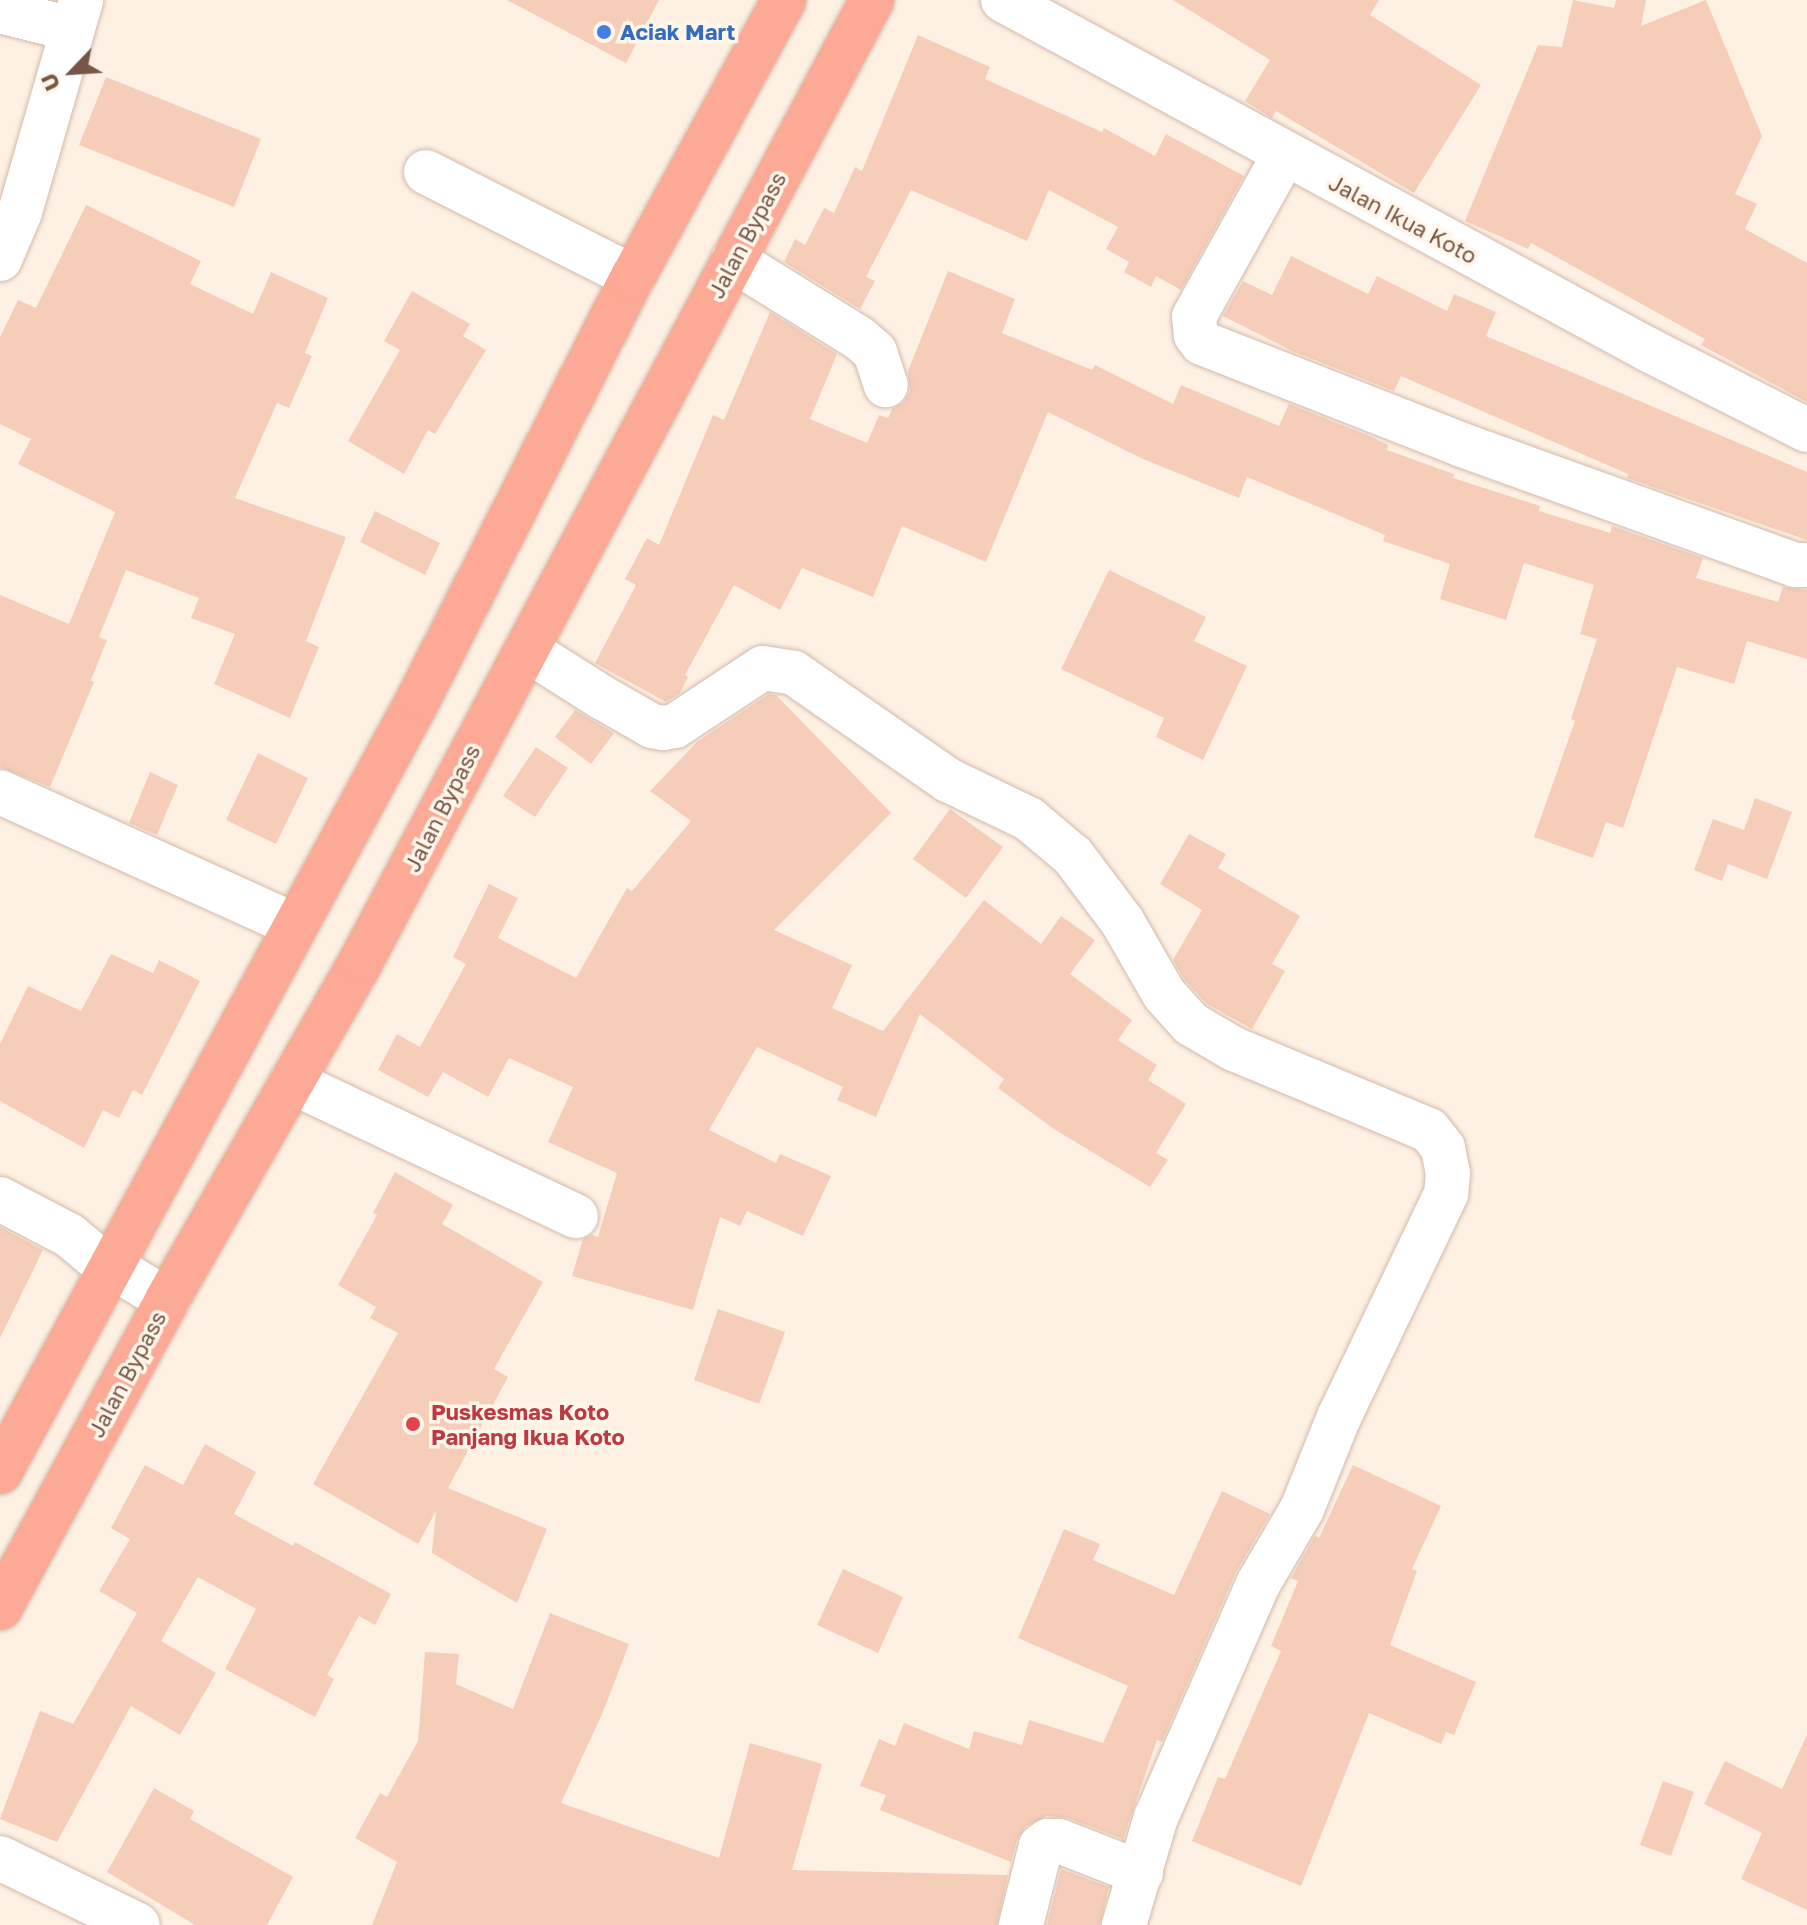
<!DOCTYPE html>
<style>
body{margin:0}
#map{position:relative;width:1807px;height:1925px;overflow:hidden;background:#fef1e3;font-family:"Golos Text",sans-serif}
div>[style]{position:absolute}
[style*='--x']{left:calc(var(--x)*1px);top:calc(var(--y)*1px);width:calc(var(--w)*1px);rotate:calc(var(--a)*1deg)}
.building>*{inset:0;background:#f5cdb9}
.roads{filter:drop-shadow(0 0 2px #d2baab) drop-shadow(0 0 2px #d2baab)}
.minor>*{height:44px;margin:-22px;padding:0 22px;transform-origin:22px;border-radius:22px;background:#fff}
.highway>*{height:44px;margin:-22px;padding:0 22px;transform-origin:22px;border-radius:22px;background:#fca995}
.dots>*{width:22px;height:22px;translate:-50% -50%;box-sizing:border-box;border:4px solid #fff6ea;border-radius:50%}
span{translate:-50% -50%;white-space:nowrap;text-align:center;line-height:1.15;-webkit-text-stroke:7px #fff6ea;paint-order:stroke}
.shop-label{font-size:22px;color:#366cbe;font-weight:700}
.left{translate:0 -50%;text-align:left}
.street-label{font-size:22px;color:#775547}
.health-label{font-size:22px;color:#be3a42;font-weight:700}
.north{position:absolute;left:32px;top:32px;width:80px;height:80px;-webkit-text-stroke:6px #fff6ea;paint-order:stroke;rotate:245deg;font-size:22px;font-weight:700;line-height:32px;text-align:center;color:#775547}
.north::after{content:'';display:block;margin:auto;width:28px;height:36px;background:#775547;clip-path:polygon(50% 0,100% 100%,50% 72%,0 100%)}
</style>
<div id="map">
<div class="building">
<i style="clip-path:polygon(507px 0,659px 0,626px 63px)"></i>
<i style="clip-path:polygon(1173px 0,1379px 0,1370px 15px,1481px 85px,1414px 193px,1276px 111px,1272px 118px,1245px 101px,1270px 60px)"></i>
<i style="clip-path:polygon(1573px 0,1614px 8px,1616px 0,1646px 0,1641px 26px,1706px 0,1762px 136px,1735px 194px,1757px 204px,1745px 229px,1807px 263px,1807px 402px,1701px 345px,1705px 339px,1531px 243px,1528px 249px,1465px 221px,1538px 45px,1562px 47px)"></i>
<i style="clip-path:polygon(918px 35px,990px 67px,985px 79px,1102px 132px,1104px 128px,1155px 156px,1166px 134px,1244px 176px,1181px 290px,1156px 276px,1151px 287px,1124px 272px,1129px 262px,1106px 249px,1118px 227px,1049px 190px,1027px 241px,911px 190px,866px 277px,875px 281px,860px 309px,784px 262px,795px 239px,805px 245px,824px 208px,834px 213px,855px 167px,862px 171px)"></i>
<i style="clip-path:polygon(106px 77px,261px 139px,234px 207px,79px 145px)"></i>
<i style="clip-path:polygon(86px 205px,201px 261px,190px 284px,253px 314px,271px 272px,328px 298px,305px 353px,312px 356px,289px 408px,277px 403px,235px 498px,346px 537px,306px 641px,319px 647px,290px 718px,214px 684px,235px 634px,191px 618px,199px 598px,126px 570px,99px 637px,107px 640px,91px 680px,94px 682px,50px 787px,0 767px,0 595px,69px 624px,115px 512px,18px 464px,31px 439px,0 424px,0 337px,18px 300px,36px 308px)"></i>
<i style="clip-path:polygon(1291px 256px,1368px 294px,1377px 276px,1447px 311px,1454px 294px,1496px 312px,1486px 336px,1807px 472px,1807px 540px,1627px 478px,1628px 474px,1401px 376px,1394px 391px,1292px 351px,1223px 316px,1243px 281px,1272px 295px)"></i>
<i style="clip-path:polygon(948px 271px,1015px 299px,1002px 333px,1092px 370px,1095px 365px,1173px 404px,1181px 385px,1279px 426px,1289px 404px,1372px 437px,1388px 445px,1387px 450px,1454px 474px,1453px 478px,1540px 506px,1539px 511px,1610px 533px,1612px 526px,1703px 558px,1696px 578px,1778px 602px,1783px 587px,1807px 590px,1807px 659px,1747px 641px,1734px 684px,1677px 667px,1623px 828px,1606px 822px,1593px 858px,1534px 837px,1575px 721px,1571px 719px,1597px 639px,1580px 634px,1594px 585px,1524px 563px,1506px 620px,1440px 599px,1450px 564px,1383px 541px,1385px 535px,1247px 477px,1239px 498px,1143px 459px,1048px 412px,986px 562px,902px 526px,873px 597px,802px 568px,780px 610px,734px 585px,685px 675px,688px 677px,680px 693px,666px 702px,595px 663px,636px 585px,625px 579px,647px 538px,659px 545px,713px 415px,724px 420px,770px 312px,837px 354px,810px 419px,867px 443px,879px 415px,888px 418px,892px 409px,904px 402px,910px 391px,908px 371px)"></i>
<i style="clip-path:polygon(412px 291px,470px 324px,463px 336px,486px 350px,435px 434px,428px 430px,404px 474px,348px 441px,400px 350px,384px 341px)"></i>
<i style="clip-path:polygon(375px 511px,440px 543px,425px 575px,360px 542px)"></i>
<i style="clip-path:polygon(1109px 570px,1206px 617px,1194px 641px,1247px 666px,1203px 760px,1156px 737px,1164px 718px,1061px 669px)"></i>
<i style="clip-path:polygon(769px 694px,776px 695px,891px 813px,774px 930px,852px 965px,832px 1008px,883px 1031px,984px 900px,1041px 944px,1061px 916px,1095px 940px,1070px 974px,1132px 1020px,1118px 1040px,1157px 1065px,1148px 1080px,1186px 1104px,1156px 1153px,1168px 1160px,1150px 1187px,1054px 1129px,998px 1088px,1004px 1079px,920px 1014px,876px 1117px,837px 1100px,843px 1087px,757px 1047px,709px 1130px,776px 1163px,780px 1154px,831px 1176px,803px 1236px,747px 1211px,740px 1226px,720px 1217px,693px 1310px,572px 1276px,583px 1239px,592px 1235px,598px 1237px,617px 1173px,548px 1142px,573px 1087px,509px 1058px,488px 1097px,443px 1072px,428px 1097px,378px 1070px,397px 1034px,420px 1047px,466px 964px,453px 957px,489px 884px,518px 898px,498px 938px,576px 978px,627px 888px,632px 891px,691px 821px,650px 791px,697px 742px)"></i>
<i style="clip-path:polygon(575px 710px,614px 733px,591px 764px,555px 737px)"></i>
<i style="clip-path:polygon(536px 747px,568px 768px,535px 817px,503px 796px)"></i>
<i style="clip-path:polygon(258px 753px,308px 778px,276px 844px,226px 820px)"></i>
<i style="clip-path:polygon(150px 772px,178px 785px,157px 835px,129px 823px)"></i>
<i style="clip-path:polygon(1755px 798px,1792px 812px,1767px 879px,1728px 864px,1722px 881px,1694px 870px,1713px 819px,1744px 830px)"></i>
<i style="clip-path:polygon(950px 809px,1003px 847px,966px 898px,913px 859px)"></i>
<i style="clip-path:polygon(1189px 834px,1226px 854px,1218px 868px,1300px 916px,1272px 964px,1285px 971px,1252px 1029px,1207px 1004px,1184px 979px,1173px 960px,1202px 910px,1160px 884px)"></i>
<i style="clip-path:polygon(111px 954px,153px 973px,159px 960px,200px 981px,142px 1095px,133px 1090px,119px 1118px,103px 1110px,84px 1148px,0 1101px,0 1044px,28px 986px,81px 1011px)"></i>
<i style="clip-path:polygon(395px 1172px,453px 1205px,442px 1224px,543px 1282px,494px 1369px,508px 1377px,448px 1488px,547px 1529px,517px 1603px,432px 1553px,436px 1511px,418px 1544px,313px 1484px,398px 1333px,370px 1318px,376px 1307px,338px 1285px,377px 1215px,373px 1213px)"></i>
<i style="clip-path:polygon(0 1227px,43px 1250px,0 1338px)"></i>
<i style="clip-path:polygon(718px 1309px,785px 1332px,759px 1404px,694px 1380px)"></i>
<i style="clip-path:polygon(205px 1444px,256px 1472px,234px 1514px,293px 1546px,295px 1542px,391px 1594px,375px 1625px,359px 1616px,327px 1675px,334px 1679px,315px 1717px,225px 1669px,256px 1609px,198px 1577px,161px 1641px,216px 1673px,180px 1735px,131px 1706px,57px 1842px,0 1819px,40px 1711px,73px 1724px,137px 1613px,99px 1591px,130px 1539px,111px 1528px,145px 1465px,183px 1485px)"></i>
<i style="clip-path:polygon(1353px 1465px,1441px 1506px,1412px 1569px,1417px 1571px,1390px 1645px,1476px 1682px,1454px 1735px,1446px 1732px,1441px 1744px,1369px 1713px,1301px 1886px,1192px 1841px,1218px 1777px,1225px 1779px,1281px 1651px,1271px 1646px,1298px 1581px,1291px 1578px,1315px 1536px,1319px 1538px)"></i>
<i style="clip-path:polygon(1222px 1491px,1270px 1514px,1235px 1574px,1162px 1742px,1157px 1740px,1123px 1839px,1068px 1818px,1047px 1816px,1026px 1826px,1017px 1840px,1011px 1862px,880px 1810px,886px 1795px,860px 1786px,879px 1739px,895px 1746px,904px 1723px,969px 1749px,974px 1731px,1022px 1745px,1029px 1720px,1103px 1743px,1128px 1686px,1018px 1638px,1064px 1529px,1100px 1544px,1093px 1560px,1174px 1595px)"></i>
<i style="clip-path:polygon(843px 1569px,903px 1597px,878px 1653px,817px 1625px)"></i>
<i style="clip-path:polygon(550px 1613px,629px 1644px,603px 1712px,561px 1803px,719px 1858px,750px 1743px,822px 1764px,792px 1870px,1008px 1875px,997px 1925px,372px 1925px,397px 1862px,355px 1838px,380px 1793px,387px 1797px,418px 1741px,425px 1652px,459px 1654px,456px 1684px,513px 1709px)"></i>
<i style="clip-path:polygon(1807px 1735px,1807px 1910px,1741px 1879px,1762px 1833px,1704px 1804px,1725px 1761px,1782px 1789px)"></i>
<i style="clip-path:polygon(1663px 1781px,1694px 1792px,1671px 1856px,1640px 1845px)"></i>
<i style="clip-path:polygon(154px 1788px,194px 1811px,190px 1819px,293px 1877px,267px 1925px,195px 1925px,107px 1872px)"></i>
<i style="clip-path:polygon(1061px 1869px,1109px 1887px,1100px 1925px,1047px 1925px)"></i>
</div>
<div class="roads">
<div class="minor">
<i style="--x:1003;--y:0;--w:732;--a:28.45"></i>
<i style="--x:1647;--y:349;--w:179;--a:26.9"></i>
<i style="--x:0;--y:11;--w:73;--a:14.2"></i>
<i style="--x:1284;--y:155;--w:185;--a:119.1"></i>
<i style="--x:1194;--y:317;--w:18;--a:84"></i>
<i style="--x:1196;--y:335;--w:10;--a:53"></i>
<i style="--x:1202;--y:343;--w:279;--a:21.4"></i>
<i style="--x:1462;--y:445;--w:354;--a:19.8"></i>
<i style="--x:1795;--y:565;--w:12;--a:0"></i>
<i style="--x:426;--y:172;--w:232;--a:26.9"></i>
<i style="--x:0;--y:259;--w:51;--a:-66.9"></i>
<i style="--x:20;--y:212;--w:221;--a:-73.9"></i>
<i style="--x:733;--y:260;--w:148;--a:31.8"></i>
<i style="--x:859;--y:338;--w:21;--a:41"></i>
<i style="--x:875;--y:352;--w:35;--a:72"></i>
<i style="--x:527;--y:650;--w:90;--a:32.3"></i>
<i style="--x:603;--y:698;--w:56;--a:29.7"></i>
<i style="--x:652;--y:726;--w:11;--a:10"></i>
<i style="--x:663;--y:728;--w:12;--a:-9"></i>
<i style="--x:675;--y:726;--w:105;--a:-33.4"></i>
<i style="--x:763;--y:668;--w:31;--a:9"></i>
<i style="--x:794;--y:673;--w:188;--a:34.8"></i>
<i style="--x:948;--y:780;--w:90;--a:25.7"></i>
<i style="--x:1029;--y:819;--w:57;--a:40.1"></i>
<i style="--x:1073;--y:856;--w:81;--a:53"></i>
<i style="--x:1122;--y:921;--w:84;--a:60.1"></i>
<i style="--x:1164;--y:994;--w:40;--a:48"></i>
<i style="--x:1191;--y:1024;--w:50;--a:30.2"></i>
<i style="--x:1234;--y:1049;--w:211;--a:22.6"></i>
<i style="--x:1429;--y:1130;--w:23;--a:52"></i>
<i style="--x:1443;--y:1148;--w:25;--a:79"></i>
<i style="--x:1448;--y:1173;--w:21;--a:95"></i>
<i style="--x:1446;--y:1194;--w:247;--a:115.6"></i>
<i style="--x:1339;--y:1417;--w:99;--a:111.9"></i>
<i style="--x:1302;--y:1509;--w:87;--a:120.4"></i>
<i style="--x:1258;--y:1584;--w:254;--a:113.6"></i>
<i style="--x:1156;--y:1817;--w:113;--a:106.5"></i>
<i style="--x:0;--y:792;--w:323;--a:24.3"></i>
<i style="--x:292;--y:1082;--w:314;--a:25.3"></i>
<i style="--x:0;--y:1199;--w:78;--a:27.6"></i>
<i style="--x:69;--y:1235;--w:31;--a:40"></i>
<i style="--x:93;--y:1255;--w:87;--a:31.3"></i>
<i style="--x:0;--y:1858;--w:153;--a:25.9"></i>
<i style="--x:1021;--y:1925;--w:81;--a:-75.8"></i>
<i style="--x:1041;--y:1846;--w:9;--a:-36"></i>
<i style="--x:1048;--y:1841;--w:11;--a:0"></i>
<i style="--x:1059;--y:1841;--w:88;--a:21.3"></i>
</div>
<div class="highway">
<i style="--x:0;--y:1472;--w:880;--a:-61.57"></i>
<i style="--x:419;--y:698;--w:472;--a:-63.1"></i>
<i style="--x:633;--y:277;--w:315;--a:-61.4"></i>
<i style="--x:0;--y:1608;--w:350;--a:-61.5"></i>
<i style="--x:167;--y:1300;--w:391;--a:-60.2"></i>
<i style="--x:361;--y:961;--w:1088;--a:-62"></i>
</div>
</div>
<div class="dots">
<i style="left:604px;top:32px;background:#3f7fe0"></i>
<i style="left:413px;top:1424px;background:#e0444e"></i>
</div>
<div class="shop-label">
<span class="left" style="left:620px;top:32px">Aciak Mart</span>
</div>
<div class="street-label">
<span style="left:1403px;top:219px;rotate:28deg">Jalan Ikua Koto</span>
<span style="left:747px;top:235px;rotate:-62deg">Jalan Bypass</span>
<span style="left:442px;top:808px;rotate:-63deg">Jalan Bypass</span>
<span style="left:127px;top:1374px;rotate:-62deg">Jalan Bypass</span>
</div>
<div class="health-label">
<span class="left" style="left:431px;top:1424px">Puskesmas Koto<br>Panjang Ikua Koto</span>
</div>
<div class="north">U</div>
</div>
